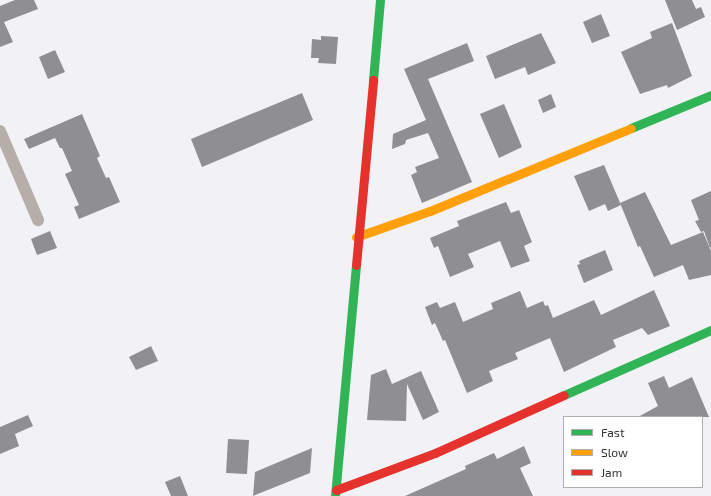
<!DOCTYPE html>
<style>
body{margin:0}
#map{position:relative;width:711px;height:496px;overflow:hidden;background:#f2f1f5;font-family:"Exo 2",sans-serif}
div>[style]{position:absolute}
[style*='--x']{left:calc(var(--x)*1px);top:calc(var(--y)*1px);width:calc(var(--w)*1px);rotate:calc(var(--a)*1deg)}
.building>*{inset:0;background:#8f8e90}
.street>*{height:12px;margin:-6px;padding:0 6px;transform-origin:6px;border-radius:6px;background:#b6afa9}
.fast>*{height:9px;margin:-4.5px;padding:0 4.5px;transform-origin:4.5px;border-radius:4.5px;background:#30b455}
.slow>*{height:9px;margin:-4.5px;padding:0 4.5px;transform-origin:4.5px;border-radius:4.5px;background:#ff9f0a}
.jam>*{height:9px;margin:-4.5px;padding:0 4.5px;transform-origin:4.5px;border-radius:4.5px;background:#e5322d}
span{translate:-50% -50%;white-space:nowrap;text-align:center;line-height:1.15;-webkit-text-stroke:4px #fff;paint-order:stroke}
.legend{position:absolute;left:563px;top:416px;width:140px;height:72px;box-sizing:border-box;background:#fff;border:1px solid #adadaf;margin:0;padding:5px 7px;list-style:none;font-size:12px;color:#333336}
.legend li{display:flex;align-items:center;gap:8px;height:20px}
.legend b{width:20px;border:1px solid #adadaf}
</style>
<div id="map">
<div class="building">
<i style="clip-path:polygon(15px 0,34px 0,38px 9px,4px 22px,13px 42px,0 47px,0 6px)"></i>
<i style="clip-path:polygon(665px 0,692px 0,696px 9px,701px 7px,705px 17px,677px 30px)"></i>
<i style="clip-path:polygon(601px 14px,610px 36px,592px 43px,583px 22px)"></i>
<i style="clip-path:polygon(672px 23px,692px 76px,668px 88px,667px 85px,640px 94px,621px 52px,652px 38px,650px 32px)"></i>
<i style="clip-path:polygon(541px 33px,556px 63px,528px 75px,525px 67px,495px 79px,486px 56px)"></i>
<i style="clip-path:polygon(321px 36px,338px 37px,336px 64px,318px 63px,319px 58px,311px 58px,312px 39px,321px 40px)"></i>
<i style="clip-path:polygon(467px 43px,474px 61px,428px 79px,472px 182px,422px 203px,411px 175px,417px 172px,415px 167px,439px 158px,428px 133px,406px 140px,405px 144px,392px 149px,393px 134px,426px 120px,404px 69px)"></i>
<i style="clip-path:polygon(55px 50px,65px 72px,48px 79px,39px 57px)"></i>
<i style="clip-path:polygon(302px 93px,313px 120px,202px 167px,191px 139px)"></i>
<i style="clip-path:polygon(551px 94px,556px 107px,543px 113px,538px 100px)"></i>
<i style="clip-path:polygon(504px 104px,522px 147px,499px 158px,480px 114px)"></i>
<i style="clip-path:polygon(82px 114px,100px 156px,97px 158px,106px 178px,109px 177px,120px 202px,79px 219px,74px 207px,79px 205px,65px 174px,72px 171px,62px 148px,60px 148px,55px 138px,29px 149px,24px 139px)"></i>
<i style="clip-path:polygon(604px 165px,621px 205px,608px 211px,605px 204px,589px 211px,574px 176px)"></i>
<i style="clip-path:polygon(711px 191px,711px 247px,710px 248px,704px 231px,701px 232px,695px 221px,699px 220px,691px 200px)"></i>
<i style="clip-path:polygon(645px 192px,671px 245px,703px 232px,711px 251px,711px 275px,689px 280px,683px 265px,654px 277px,640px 246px,638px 247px,620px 203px)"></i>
<i style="clip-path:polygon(506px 202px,511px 213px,519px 210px,532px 242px,524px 246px,530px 261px,511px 268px,500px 241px,468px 254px,474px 267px,450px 277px,438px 246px,434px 248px,430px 238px,459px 226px,457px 221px)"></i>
<i style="clip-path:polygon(50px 231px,57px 248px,37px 255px,31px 239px)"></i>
<i style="clip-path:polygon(605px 250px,613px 270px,584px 283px,577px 265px,580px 264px,579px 261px)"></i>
<i style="clip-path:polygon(654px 290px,670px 326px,648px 335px,642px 328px,613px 340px,616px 347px,564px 372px,550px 338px,515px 353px,518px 359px,489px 371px,493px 381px,467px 393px,445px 340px,443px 341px,435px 323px,432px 325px,425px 307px,437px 302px,440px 308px,455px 302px,463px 322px,493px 309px,491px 303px,520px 291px,527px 308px,543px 301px,545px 306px,548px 305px,553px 318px,594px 300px,601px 315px)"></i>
<i style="clip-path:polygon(151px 346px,158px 361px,136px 370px,129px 357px)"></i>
<i style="clip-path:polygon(386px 369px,392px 384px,421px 371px,439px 412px,423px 420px,407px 384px,406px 421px,367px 420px,371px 375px)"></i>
<i style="clip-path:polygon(664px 376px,669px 388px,692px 377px,709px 417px,638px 417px,658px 406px,648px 383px)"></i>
<i style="clip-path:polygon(28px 415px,33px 426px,15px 434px,19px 446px,0 454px,0 427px)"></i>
<i style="clip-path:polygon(228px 439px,249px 440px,247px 474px,226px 473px)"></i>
<i style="clip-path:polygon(524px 446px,531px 463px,520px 468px,533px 496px,405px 496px,466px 469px,465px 466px,494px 453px,497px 459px)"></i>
<i style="clip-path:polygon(312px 448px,310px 473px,253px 496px,255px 472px)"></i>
<i style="clip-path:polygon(180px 476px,188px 496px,171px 496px,165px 482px)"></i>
</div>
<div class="street">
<i style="--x:0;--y:131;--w:97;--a:66.9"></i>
</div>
<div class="fast">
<i style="--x:373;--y:80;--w:80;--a:-85"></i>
<i style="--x:631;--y:128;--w:87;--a:-22.4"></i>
<i style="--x:564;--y:395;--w:161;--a:-23.9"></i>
<i style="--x:335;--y:496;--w:232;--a:-84.8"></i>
</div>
<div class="slow">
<i style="--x:356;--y:237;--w:78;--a:-19.4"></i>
<i style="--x:430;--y:211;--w:217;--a:-22.4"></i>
</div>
<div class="jam">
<i style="--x:356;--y:265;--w:186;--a:-84.7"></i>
<i style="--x:336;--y:490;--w:106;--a:-20.5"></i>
<i style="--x:435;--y:453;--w:141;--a:-24.2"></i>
</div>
<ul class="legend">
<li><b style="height:5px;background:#30b455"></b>Fast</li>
<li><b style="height:5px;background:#ff9f0a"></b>Slow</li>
<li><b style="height:5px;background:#e5322d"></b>Jam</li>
</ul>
</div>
